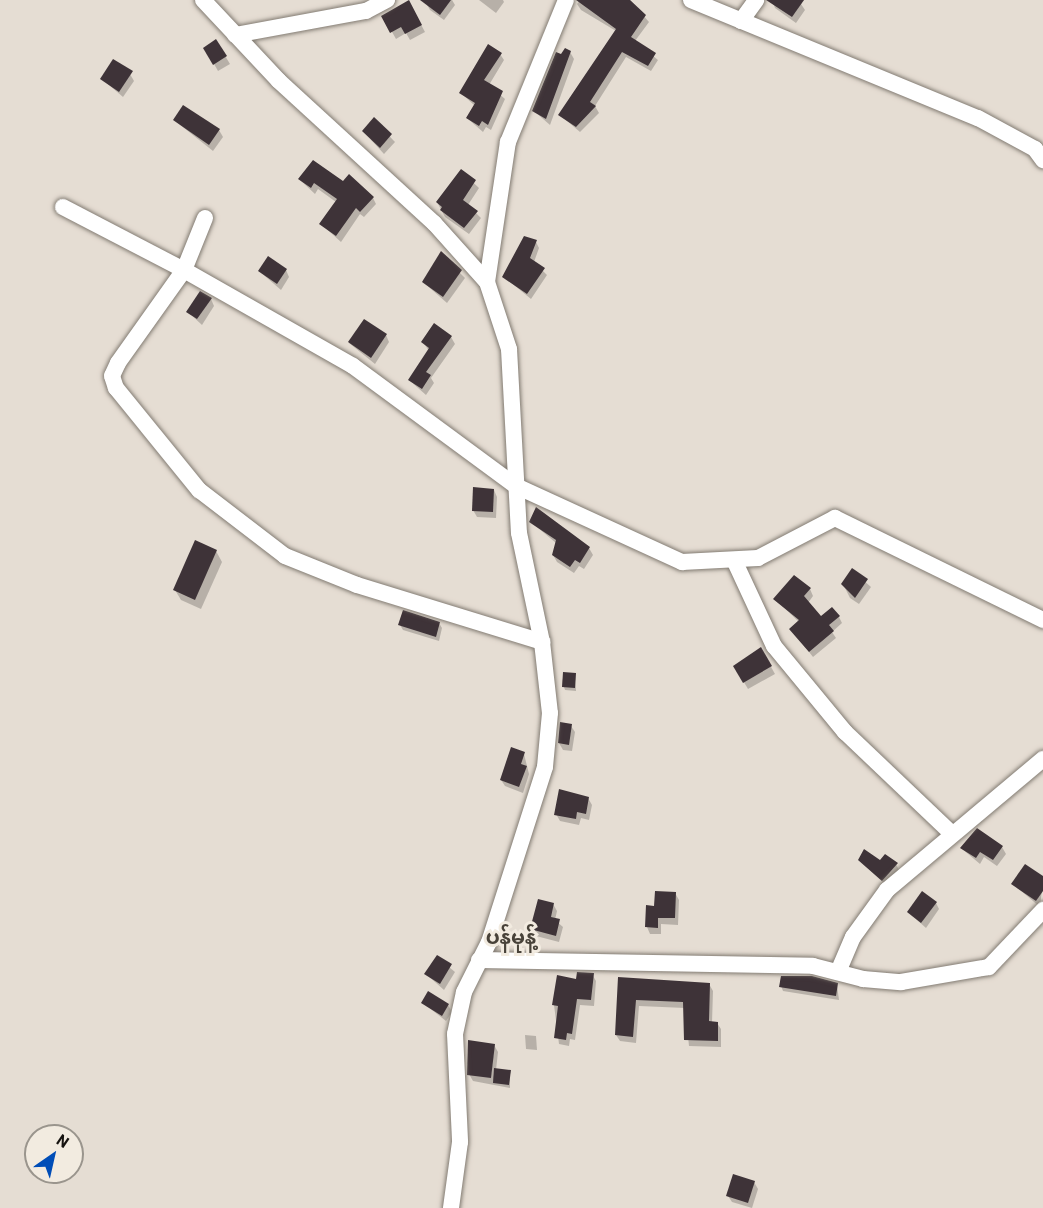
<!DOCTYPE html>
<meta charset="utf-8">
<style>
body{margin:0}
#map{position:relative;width:1043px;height:1208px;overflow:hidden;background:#e5ddd3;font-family:Barlow,"Noto Sans Myanmar",sans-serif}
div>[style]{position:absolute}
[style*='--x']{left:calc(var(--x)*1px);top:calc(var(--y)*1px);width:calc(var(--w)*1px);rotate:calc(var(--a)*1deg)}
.shadow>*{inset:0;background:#0003}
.building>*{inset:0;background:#3e3338}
.roads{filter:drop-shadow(0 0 2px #827b72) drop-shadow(0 0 2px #827b72)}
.minor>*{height:16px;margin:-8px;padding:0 8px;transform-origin:8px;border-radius:8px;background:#fff}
span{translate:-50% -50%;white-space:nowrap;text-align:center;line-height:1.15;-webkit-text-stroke:6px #f2ebe0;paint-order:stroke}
.quarter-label{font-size:20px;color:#484239;font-weight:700}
.north{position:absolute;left:24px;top:1124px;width:60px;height:60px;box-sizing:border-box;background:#f2ebe0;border:2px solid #9a958d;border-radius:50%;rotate:34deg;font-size:16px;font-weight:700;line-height:24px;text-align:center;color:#161310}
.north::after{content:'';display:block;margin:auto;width:21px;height:27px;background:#004db7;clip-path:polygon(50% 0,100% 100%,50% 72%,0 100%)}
</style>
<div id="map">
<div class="shadow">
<i style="clip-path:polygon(429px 0,452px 0,455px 5px,444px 20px,430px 10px,426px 3px)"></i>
<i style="clip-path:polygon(479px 0,503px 0,504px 2px,496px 13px)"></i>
<i style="clip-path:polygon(580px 0,630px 0,649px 22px,635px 41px,658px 60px,651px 71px,626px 57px,595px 106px,599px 113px,580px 132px,560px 115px,616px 31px,581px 10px,577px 4px)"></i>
<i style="clip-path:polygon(772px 0,804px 0,801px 4px,805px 10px,796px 23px,775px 8px)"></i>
<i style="clip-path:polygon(409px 2px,425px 32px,410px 40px,406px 33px,396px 39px,383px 16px)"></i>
<i style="clip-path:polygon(216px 41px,230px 64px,218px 71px,205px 48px)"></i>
<i style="clip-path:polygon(570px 52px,574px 59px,550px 125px,534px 111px)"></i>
<i style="clip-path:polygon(500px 54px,504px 60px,489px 85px,505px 99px,491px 130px,486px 127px,483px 132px,467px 118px,475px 106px,461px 93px)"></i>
<i style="clip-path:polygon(130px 74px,134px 81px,123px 97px,102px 79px)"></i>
<i style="clip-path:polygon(174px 120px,219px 130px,223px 137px,213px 151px)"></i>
<i style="clip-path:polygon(374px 120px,395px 142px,384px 154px,363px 131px)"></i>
<i style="clip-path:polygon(461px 171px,479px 188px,468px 205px,481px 218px,469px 234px,445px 217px,437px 202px)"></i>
<i style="clip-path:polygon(299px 179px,343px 183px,373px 198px,376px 204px,364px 217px,360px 214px,341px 242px,321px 224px,336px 202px,318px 189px,315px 194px)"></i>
<i style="clip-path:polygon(536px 242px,539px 248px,534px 262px,547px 275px,531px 299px,504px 277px)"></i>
<i style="clip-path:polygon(441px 254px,465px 278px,447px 303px,423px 282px)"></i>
<i style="clip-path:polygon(286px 270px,289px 277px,281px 290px,259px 271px)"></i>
<i style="clip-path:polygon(211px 299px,214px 306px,202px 325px,188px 312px)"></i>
<i style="clip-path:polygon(386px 335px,389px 342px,375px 364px,349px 343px)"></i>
<i style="clip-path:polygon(451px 337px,455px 344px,431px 378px,434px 383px,426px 395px,409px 380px,429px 351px,423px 342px)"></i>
<i style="clip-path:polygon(494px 490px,497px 497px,496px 518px,477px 517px,473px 510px)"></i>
<i style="clip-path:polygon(536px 509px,589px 548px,593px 555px,584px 569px,579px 566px,574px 573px,557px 562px,553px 555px,556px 543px,531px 522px)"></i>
<i style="clip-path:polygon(216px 551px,222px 562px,201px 609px,181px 600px,175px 590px)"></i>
<i style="clip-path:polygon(852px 570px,871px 587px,859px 604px,850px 598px,843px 584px)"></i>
<i style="clip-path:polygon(810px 589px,813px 596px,808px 603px,821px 618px,839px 617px,842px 623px,832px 632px,836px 638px,813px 657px,791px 629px,799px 622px,775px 599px)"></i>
<i style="clip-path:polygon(439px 623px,442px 628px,439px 641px,403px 630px,400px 625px)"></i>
<i style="clip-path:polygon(761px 649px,775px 674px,748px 689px,735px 667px)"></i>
<i style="clip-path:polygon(575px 674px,576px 691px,565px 690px,564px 687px)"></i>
<i style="clip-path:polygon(571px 726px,575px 732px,572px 751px,563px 750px,559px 743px)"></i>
<i style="clip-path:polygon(524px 754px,529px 774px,523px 793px,505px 786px,501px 780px)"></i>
<i style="clip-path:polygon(588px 798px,592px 805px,589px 820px,581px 818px,579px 825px,560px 821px,556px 814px)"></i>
<i style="clip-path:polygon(1002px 847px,1006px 854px,997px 866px,984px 857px,980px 864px,961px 848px)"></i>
<i style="clip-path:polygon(859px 860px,896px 864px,899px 870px,886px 885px)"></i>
<i style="clip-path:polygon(1043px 881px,1040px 907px,1013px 884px)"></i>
<i style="clip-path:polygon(675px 893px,679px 900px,678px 925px,661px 924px,661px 934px,650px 934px,647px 927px,656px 907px)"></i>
<i style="clip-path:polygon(936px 903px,939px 909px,926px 928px,908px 912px)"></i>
<i style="clip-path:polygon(553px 904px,557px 911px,555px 920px,563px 927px,559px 942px,536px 936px,532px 929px)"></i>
<i style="clip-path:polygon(437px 957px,455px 972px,444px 990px,426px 974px)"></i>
<i style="clip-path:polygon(592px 974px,596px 981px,594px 1006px,580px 1005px,575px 1040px,570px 1039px,569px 1046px,559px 1044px,554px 1005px)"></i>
<i style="clip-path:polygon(619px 978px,709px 984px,713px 991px,712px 1023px,717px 1023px,721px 1029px,721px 1047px,689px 1046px,685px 1008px,639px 1006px,636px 1043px,620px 1041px,616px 1035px)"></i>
<i style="clip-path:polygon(837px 985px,839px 1000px,783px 991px,781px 986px)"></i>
<i style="clip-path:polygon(423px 1003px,448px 1005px,452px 1012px,446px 1021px)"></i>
<i style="clip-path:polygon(525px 1035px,536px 1036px,537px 1050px,526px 1049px)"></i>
<i style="clip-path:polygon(494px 1045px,498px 1052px,496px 1070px,510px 1071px,510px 1088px,473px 1081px,469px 1074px)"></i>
<i style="clip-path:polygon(754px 1182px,758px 1189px,752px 1208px,732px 1202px,728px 1196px)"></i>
</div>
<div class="building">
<i style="clip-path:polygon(409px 0,422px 25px,405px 34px,401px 27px,390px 33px,381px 16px)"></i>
<i style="clip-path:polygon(420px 0,451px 0,440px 15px)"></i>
<i style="clip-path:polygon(576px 0,630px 0,646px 15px,631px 37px,656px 53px,648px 66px,622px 52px,590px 102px,596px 106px,576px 127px,558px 115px,616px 29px)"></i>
<i style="clip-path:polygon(766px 0,804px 0,792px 17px)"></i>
<i style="clip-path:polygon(216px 39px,227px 56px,213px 65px,203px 48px)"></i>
<i style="clip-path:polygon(488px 44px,502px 53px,484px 80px,503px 91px,488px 125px,482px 121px,479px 126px,466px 118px,475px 103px,459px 93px)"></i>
<i style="clip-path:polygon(565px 48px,571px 51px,546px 119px,532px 111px,556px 52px,561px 54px)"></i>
<i style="clip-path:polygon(113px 59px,133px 71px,119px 92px,100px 79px)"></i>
<i style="clip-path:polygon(183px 105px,220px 129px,209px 145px,173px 120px)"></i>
<i style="clip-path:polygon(374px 117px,392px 134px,380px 148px,362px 131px)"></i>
<i style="clip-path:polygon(313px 160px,343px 181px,349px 174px,374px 197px,360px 212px,356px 208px,336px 236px,319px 224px,337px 199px,314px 183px,311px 188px,298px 179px)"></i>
<i style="clip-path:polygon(461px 169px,476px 180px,463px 200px,478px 211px,464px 228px,440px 210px,442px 207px,436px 202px)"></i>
<i style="clip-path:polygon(524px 236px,537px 240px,530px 258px,545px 268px,527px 294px,502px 277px)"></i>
<i style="clip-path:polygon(441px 251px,462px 270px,443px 297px,422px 282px)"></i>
<i style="clip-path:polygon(268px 256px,287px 269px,277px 284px,258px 271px)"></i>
<i style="clip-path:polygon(200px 291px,212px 298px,197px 319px,186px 312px)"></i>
<i style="clip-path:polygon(364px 319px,387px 334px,371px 358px,348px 342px)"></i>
<i style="clip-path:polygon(434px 323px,452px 336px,426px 372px,431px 375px,422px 389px,408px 380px,429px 348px,421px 342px)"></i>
<i style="clip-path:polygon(473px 487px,494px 489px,493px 512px,472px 511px)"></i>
<i style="clip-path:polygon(536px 507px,590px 547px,580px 563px,575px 560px,570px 567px,552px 555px,556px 540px,529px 522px)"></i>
<i style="clip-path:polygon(195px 540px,217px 550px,195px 600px,173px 590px)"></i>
<i style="clip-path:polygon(852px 568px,868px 579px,855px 598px,841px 584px)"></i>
<i style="clip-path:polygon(794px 575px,811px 588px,804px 596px,821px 616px,832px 607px,840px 616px,829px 625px,834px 631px,809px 652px,789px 629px,799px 620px,773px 599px)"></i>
<i style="clip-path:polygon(403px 610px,440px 622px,436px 637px,398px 625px)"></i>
<i style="clip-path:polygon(761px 647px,772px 666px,743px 683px,733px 666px)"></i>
<i style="clip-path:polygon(563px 672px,576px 673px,575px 688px,562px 687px)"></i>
<i style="clip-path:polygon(560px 722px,572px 724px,569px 745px,558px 743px)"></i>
<i style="clip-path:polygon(511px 747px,525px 752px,521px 764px,527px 766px,519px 787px,500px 780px)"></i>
<i style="clip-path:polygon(559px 789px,589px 797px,586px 814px,577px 812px,576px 819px,554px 815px)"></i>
<i style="clip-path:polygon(977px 828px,1003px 846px,993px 860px,980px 852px,976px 858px,960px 848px)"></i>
<i style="clip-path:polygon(864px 849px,880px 860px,885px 854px,898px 863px,882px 881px,858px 860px)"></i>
<i style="clip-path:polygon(1025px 864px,1043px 876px,1043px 891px,1036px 901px,1011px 884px)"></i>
<i style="clip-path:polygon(655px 891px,676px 892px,675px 918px,658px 918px,658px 928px,645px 927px,646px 905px,654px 906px)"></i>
<i style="clip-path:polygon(922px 891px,937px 902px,921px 923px,907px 912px)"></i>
<i style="clip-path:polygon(538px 899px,554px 903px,551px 917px,560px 919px,556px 936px,530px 929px)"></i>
<i style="clip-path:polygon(437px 955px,452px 964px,440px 984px,424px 974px)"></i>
<i style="clip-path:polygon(577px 972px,594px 973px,591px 1000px,577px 999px,572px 1034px,567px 1033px,566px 1040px,554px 1038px,558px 1006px,552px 1005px,557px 975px,576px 979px)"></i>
<i style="clip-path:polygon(781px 976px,812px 976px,838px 983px,836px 996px,779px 987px)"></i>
<i style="clip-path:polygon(618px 977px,710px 983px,709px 1021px,718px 1022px,718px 1041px,684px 1040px,683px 1002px,636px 1000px,633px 1037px,615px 1035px)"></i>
<i style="clip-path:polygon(428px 991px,449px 1004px,442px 1016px,421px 1003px)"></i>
<i style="clip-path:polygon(468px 1040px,495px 1044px,491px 1078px,467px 1075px)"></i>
<i style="clip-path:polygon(494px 1068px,511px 1070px,509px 1085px,493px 1083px)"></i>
<i style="clip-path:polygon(733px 1174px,755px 1181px,748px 1203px,726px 1196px)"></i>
</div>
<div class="roads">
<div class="minor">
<i style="--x:203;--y:0;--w:111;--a:46.8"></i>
<i style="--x:279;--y:81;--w:210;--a:42.5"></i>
<i style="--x:434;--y:223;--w:79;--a:48.1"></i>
<i style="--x:487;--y:282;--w:71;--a:71.8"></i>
<i style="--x:509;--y:349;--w:184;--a:86.9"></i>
<i style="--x:519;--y:533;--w:111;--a:78.1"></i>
<i style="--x:542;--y:642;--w:71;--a:83.6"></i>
<i style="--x:550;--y:713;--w:54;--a:95.3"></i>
<i style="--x:545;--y:767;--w:184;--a:107.7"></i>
<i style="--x:489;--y:942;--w:56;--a:116.6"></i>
<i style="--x:464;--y:992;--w:43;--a:102.1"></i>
<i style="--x:455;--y:1034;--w:108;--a:87.3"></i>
<i style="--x:460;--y:1142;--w:67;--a:97.8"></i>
<i style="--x:691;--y:0;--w:310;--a:22.4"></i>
<i style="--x:978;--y:118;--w:65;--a:28.5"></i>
<i style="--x:1035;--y:149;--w:14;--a:54"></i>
<i style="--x:741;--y:21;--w:26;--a:-54"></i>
<i style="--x:235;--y:35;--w:133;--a:-10.4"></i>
<i style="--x:366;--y:11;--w:24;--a:-28"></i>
<i style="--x:63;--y:207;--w:136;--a:27.5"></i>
<i style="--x:184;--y:270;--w:194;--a:29.6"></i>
<i style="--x:353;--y:366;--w:202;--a:36.4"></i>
<i style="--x:516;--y:486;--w:183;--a:24.6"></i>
<i style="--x:682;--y:562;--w:76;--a:-3"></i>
<i style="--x:758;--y:558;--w:87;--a:-27.5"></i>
<i style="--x:835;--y:518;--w:232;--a:26.1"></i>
<i style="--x:205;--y:218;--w:56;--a:112"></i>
<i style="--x:184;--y:270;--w:114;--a:125.4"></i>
<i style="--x:118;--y:363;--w:14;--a:115"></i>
<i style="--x:112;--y:376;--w:13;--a:72"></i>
<i style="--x:116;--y:388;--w:132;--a:50.9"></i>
<i style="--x:199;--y:490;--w:108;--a:37.5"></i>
<i style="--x:285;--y:556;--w:78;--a:21.9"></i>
<i style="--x:357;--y:585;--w:194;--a:17.1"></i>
<i style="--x:487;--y:282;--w:142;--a:-81.5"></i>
<i style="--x:508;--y:142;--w:153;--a:-67.8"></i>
<i style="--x:734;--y:560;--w:95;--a:65.1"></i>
<i style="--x:774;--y:646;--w:112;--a:50.5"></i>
<i style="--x:845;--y:732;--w:148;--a:43.6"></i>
<i style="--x:479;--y:960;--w:334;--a:1"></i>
<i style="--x:813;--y:966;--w:52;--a:14.6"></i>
<i style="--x:863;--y:979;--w:38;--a:5"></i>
<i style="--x:901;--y:982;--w:89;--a:-9.7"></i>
<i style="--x:989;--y:967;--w:79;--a:-46.5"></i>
<i style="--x:838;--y:972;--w:38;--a:-67"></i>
<i style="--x:853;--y:937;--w:58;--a:-54.1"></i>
<i style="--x:887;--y:890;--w:204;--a:-40"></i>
</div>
</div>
<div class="quarter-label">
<span style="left:511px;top:936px">ပန်မုန့်</span>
</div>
<div class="north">N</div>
</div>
